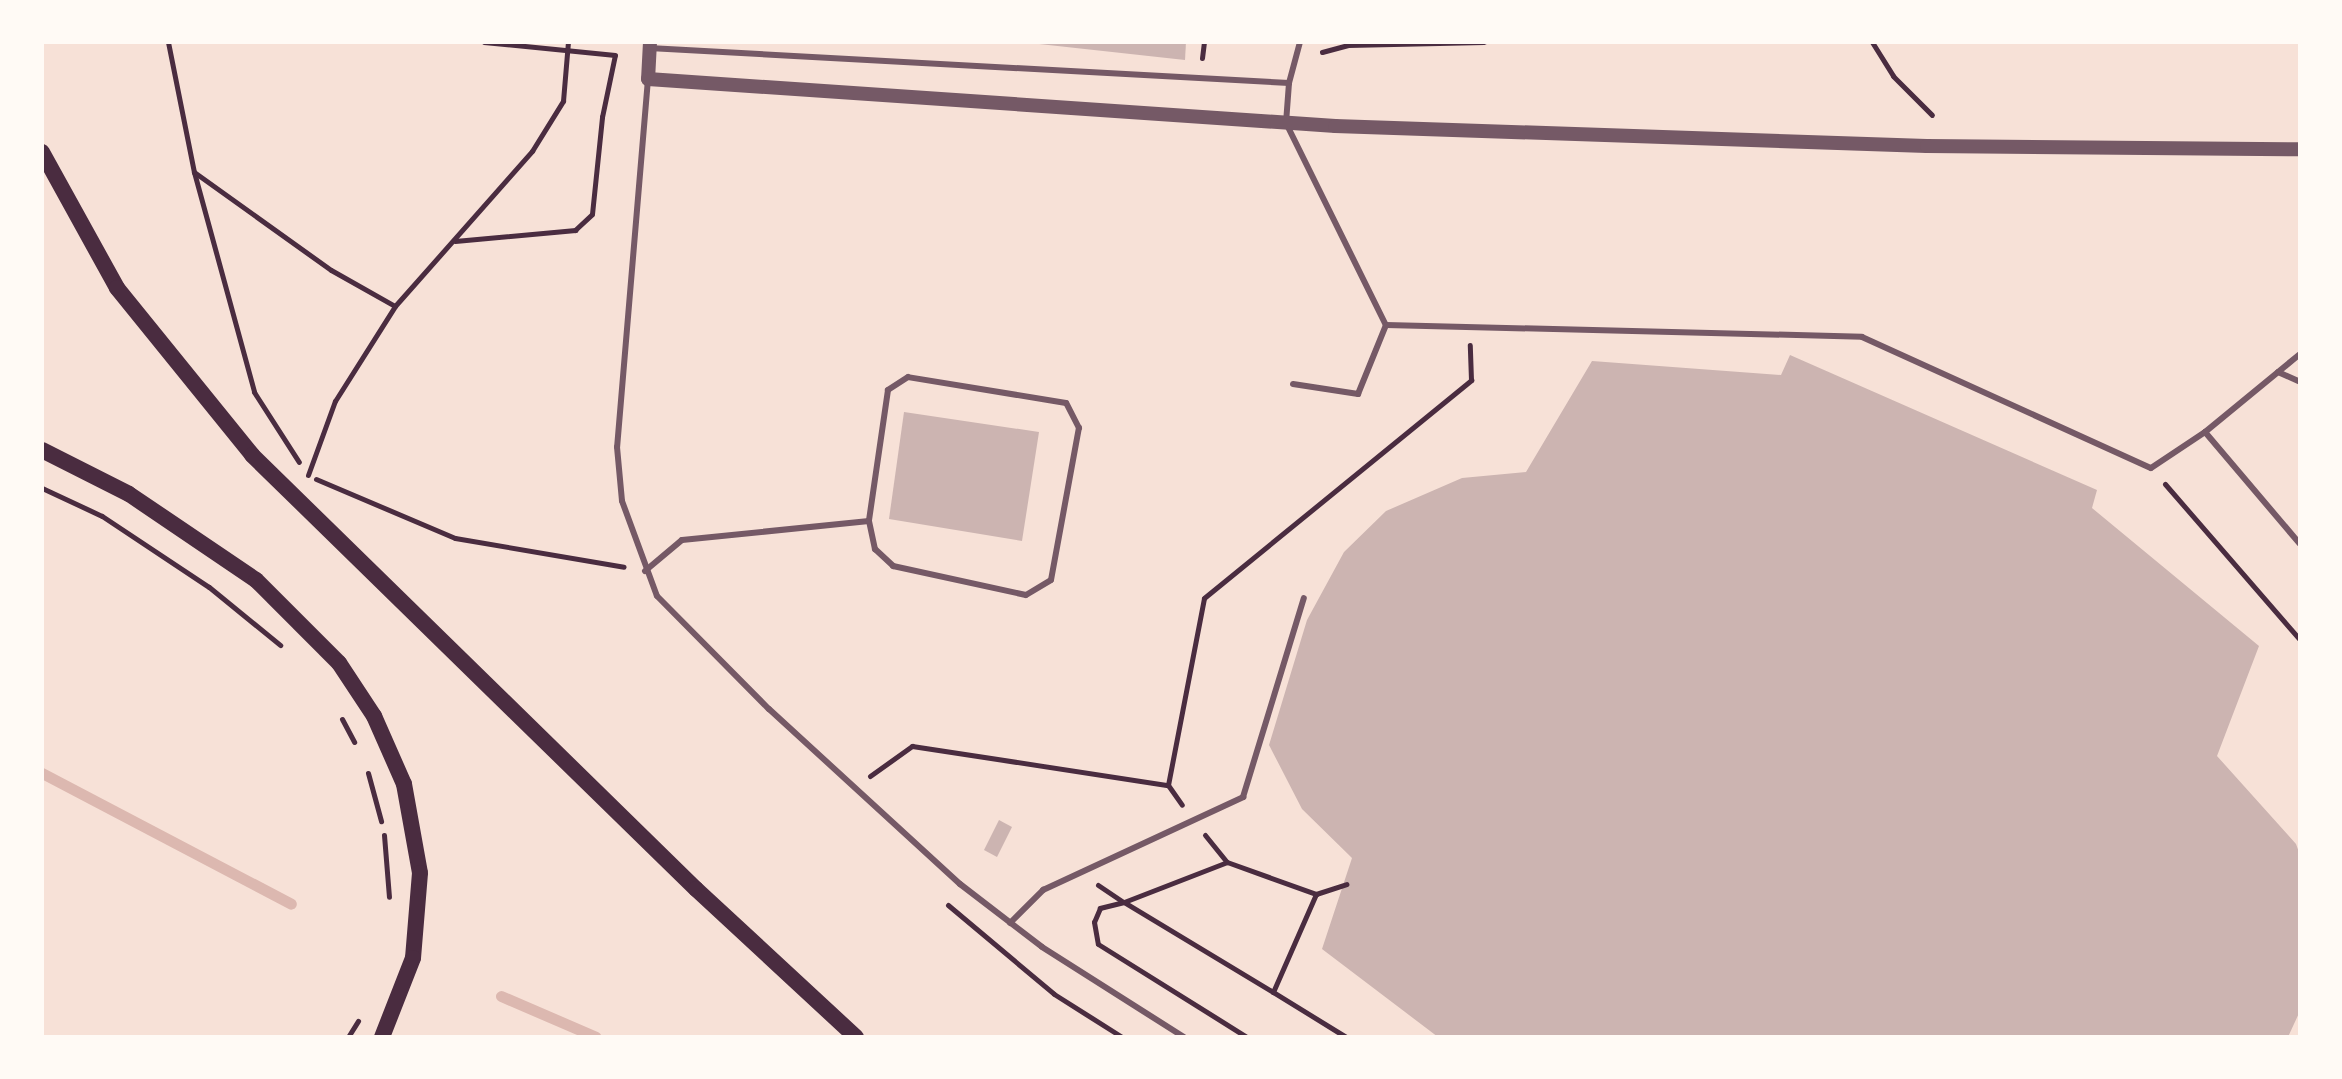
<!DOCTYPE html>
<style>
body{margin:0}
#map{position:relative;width:2342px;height:1079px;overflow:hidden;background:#f7e1d7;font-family:Lato,sans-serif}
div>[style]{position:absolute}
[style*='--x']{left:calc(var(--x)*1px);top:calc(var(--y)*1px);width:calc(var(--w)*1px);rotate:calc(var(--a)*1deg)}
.stream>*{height:11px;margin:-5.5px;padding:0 5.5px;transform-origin:5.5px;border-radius:5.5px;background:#dcb8b0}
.building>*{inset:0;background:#ccb4b1}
.path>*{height:5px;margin:-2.5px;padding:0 2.5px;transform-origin:2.5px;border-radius:2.5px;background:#4a2c40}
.service>*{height:6px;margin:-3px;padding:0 3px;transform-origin:3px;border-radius:3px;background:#755966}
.tertiary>*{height:14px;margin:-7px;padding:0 7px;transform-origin:7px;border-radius:7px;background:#755966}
.secondary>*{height:16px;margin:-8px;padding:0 8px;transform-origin:8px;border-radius:8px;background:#4a2c40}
span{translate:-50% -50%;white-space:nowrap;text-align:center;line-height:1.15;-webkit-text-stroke:7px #fffaf5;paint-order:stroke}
.frame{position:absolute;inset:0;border:44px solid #fffaf5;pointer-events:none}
</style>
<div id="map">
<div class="stream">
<i style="--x:42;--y:773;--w:281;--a:27.7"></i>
<i style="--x:501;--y:996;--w:103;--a:23.3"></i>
</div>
<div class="building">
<i style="clip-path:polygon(1021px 42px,1186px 42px,1185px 60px)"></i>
<i style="clip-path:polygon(1790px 355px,2097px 490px,2092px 508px,2259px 646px,2217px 756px,2296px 844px,2300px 855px,2300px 1011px,2288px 1037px,1438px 1037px,1322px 949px,1352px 858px,1302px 809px,1269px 745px,1307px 620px,1344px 552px,1386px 511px,1462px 478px,1526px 472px,1592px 361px,1781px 375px)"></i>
<i style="clip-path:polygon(904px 412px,1039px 432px,1022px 541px,889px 519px)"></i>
<i style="clip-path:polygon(999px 820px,1012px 827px,997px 857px,984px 850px)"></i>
</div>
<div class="path">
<i style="--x:168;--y:42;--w:133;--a:78.7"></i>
<i style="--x:194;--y:172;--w:228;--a:74.7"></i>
<i style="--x:254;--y:392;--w:83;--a:57.3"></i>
<i style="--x:1872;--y:42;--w:40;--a:58"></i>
<i style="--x:1893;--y:76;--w:55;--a:45"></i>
<i style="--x:1322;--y:52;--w:27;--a:-15"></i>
<i style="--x:1348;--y:45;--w:136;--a:-1.3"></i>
<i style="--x:1202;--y:58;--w:16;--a:-83"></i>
<i style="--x:194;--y:172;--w:168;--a:35.6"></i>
<i style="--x:331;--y:270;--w:73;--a:29.4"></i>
<i style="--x:455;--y:241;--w:121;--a:-5.2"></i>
<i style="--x:575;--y:230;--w:23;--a:-43"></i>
<i style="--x:592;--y:214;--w:98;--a:-84.1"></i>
<i style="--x:602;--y:117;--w:63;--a:-78.2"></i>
<i style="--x:615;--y:55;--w:132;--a:-174.3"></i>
<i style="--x:308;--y:475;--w:79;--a:-70"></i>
<i style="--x:335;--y:401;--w:112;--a:-57.7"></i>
<i style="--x:395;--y:306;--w:207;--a:-48.5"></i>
<i style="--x:532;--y:151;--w:59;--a:-58.2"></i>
<i style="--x:563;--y:101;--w:59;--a:-85.2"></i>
<i style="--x:316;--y:479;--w:151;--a:23"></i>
<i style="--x:455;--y:538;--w:171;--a:9.7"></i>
<i style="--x:2165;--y:484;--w:206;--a:49.1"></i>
<i style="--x:42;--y:488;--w:66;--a:25"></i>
<i style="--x:102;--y:516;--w:128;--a:33.6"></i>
<i style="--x:209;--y:587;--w:92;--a:39.2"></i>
<i style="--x:342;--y:719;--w:26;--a:62"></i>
<i style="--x:368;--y:773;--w:50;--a:74.8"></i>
<i style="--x:870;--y:776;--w:52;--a:-35.5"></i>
<i style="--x:912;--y:746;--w:259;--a:8.7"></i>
<i style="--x:1168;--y:785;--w:190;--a:-79.1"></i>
<i style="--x:1204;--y:598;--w:345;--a:-39.2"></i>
<i style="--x:1471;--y:380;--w:35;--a:-92"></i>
<i style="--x:1168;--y:785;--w:24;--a:55"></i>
<i style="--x:384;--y:835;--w:62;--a:85.4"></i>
<i style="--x:1205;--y:835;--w:35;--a:51"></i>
<i style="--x:1098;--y:885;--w:30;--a:34"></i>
<i style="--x:1124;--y:902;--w:25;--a:166"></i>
<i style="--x:1100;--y:908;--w:15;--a:113"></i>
<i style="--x:1094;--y:922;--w:22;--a:80"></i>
<i style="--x:1098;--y:944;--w:176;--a:32"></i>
<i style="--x:948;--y:905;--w:138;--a:40"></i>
<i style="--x:1054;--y:994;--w:80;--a:32.3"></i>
<i style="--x:1273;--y:992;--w:174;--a:-148.9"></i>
<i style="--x:1124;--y:902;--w:110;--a:-21.2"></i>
<i style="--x:1227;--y:862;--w:95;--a:19.8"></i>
<i style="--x:348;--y:1037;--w:19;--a:-58"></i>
<i style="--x:1346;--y:1037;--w:86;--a:-148.3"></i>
<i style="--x:1273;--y:992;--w:107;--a:-66.3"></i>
<i style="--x:1316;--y:894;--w:32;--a:-18"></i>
</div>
<div class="service">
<i style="--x:1300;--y:42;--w:42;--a:105"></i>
<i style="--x:1289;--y:83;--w:40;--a:94.3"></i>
<i style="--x:1286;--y:123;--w:225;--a:63.7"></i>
<i style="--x:1386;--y:325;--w:476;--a:1.4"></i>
<i style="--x:1862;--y:337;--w:317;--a:24.4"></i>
<i style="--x:2151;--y:468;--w:65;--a:-33.7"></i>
<i style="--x:649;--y:48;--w:641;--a:3.13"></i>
<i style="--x:648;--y:79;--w:369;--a:94.8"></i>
<i style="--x:617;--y:447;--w:54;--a:84.7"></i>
<i style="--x:622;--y:501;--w:101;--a:69.8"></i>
<i style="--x:657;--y:596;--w:159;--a:45.3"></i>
<i style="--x:769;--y:709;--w:259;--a:42.5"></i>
<i style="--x:960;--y:884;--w:103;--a:37.5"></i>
<i style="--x:1042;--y:947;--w:168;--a:32.4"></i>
<i style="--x:2300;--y:354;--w:123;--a:140.6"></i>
<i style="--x:2205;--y:432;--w:147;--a:49.7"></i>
<i style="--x:2278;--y:372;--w:24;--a:24"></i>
<i style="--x:1293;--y:384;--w:66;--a:8.7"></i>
<i style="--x:1358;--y:394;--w:74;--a:-67.9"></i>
<i style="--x:645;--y:571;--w:48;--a:-40"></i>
<i style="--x:682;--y:540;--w:188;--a:-5.8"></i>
<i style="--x:869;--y:521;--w:29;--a:78"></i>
<i style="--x:875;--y:549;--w:25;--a:43"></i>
<i style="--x:893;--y:566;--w:136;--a:12.3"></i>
<i style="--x:1026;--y:595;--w:29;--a:-31"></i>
<i style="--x:1051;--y:580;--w:155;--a:-79.6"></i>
<i style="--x:1079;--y:428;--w:28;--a:-117"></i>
<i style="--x:1066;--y:403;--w:160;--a:-170.7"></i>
<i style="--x:908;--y:377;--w:24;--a:147"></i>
<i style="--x:888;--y:390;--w:132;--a:98.3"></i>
<i style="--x:1010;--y:923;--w:47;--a:-45"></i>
<i style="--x:1043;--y:890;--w:221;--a:-24.9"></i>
<i style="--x:1243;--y:797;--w:208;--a:-73"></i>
</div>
<div class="tertiary">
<i style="--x:650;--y:42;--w:37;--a:93"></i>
<i style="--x:648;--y:79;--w:689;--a:3.91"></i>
<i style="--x:1335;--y:126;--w:592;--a:1.93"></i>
<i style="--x:1927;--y:146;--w:373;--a:0.5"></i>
</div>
<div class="secondary">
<i style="--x:42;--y:152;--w:155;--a:61.1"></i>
<i style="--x:117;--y:288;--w:215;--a:51"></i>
<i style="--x:252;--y:455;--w:621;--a:44.35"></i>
<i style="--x:696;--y:889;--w:218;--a:42.8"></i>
<i style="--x:42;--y:450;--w:97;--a:26.8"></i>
<i style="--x:129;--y:494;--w:153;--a:34.1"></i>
<i style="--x:256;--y:580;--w:117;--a:45"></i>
<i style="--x:339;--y:663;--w:64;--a:56.6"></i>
<i style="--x:374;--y:716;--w:74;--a:66.2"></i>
<i style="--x:404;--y:784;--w:90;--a:79.8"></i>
<i style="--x:420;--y:873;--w:85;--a:94.7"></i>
<i style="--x:413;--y:958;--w:85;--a:111.4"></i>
</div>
<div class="frame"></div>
</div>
